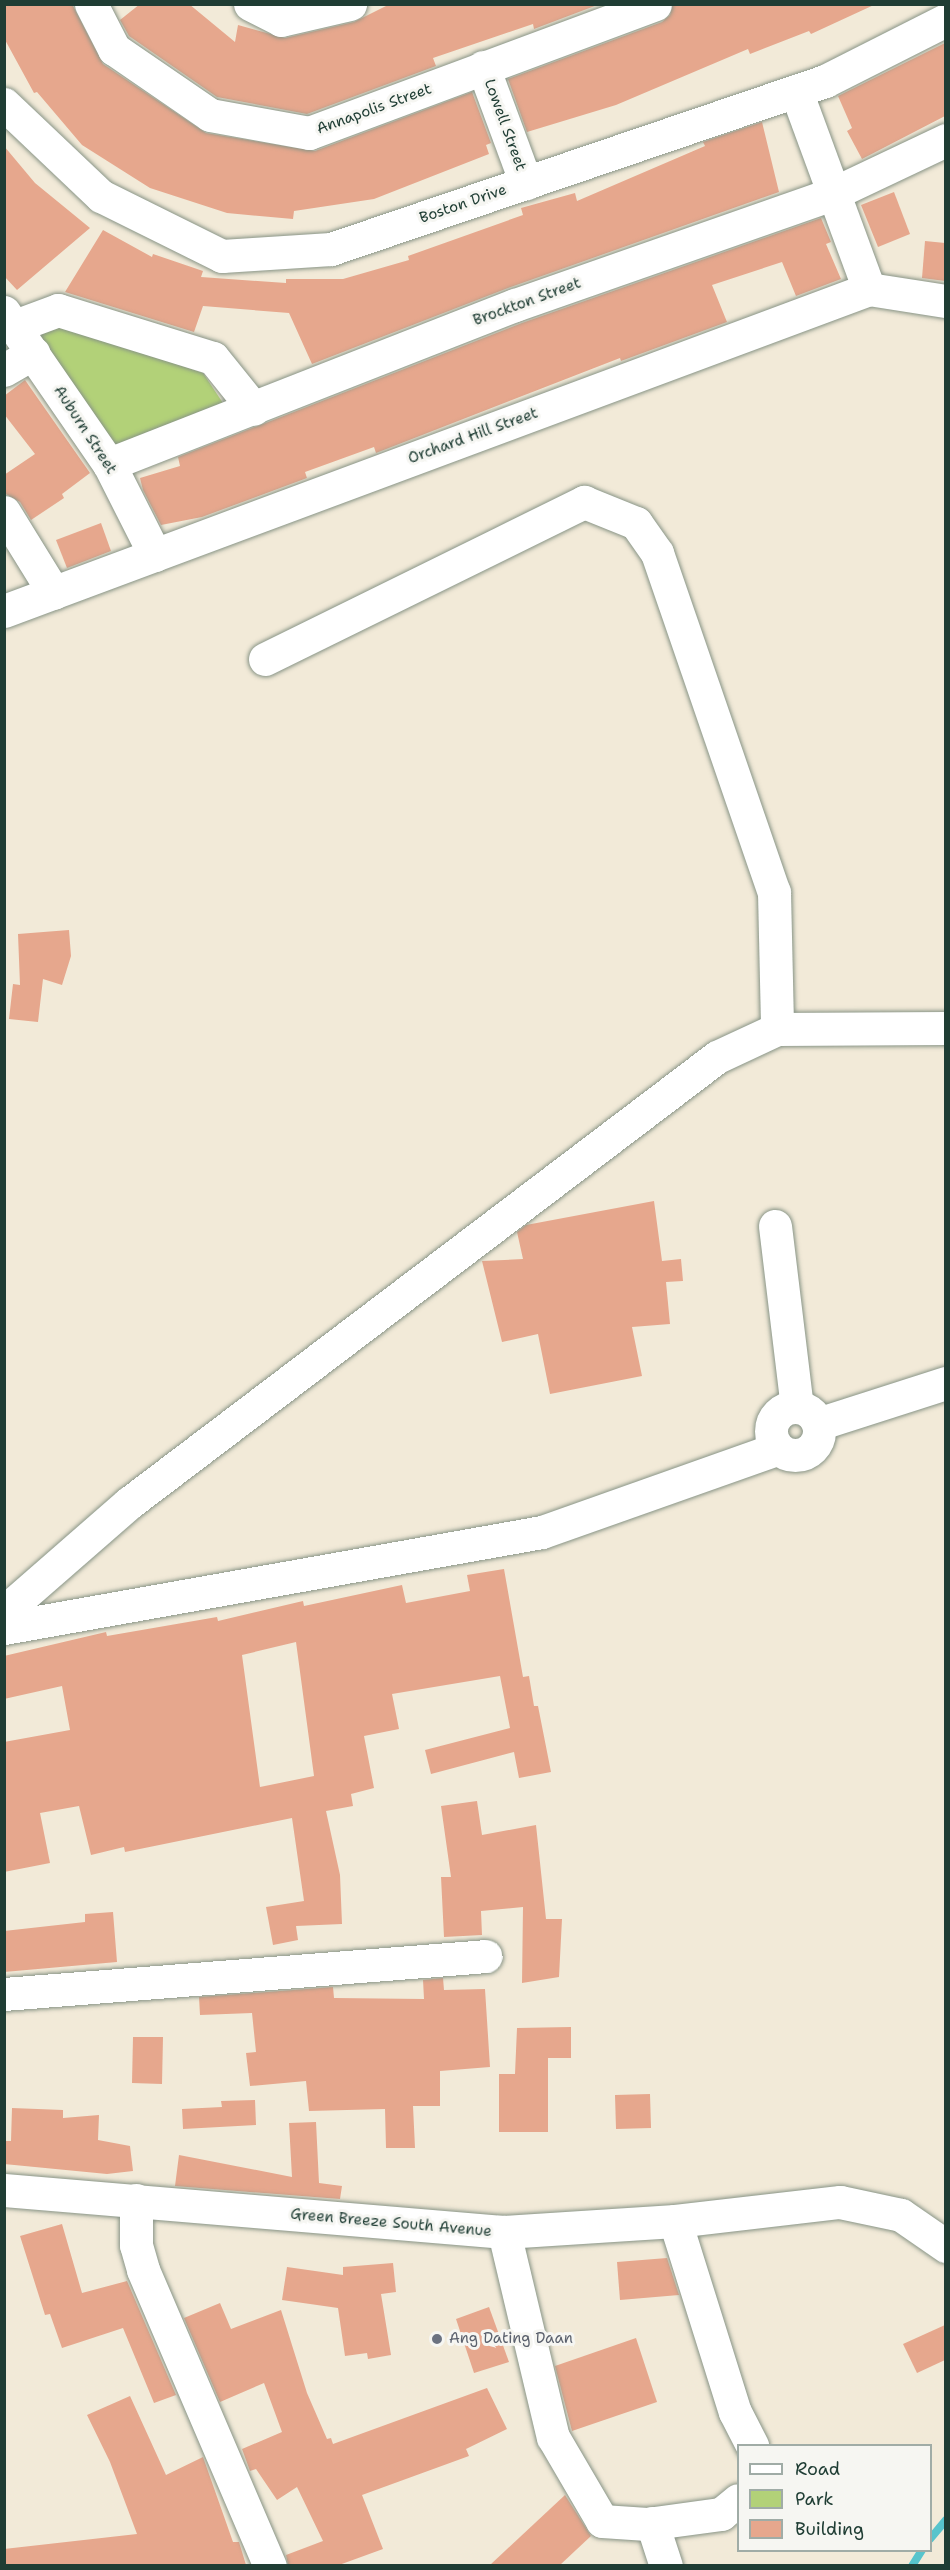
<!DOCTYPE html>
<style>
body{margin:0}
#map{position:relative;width:950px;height:2570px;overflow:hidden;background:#f2ead8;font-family:"Shantell Sans",sans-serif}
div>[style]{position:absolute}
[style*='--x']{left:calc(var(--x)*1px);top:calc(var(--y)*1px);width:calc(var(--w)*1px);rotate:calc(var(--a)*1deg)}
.green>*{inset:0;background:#b2d178}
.stream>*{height:8px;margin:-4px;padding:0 4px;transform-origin:4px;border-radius:4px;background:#57c4cc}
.building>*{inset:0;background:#e6a78d}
.roads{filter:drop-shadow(0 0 2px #889486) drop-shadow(0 0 2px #889486)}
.minor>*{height:33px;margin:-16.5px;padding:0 16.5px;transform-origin:16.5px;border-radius:16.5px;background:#fff}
.minor>.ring{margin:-16.5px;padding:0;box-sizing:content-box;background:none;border:33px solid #fff;border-radius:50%}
.dots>*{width:16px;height:16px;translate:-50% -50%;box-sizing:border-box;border:3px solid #f6f6f2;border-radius:50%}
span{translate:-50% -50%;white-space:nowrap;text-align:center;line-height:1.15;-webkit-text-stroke:6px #f6f6f2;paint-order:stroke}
.street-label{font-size:15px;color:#1f3d34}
.worship-label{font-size:15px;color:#5b616d}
.left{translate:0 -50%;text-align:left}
.frame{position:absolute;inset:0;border:6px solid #1f3d34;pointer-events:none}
.legend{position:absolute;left:737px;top:2444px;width:195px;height:108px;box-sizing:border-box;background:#f6f6f2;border:2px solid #a0aca6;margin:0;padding:8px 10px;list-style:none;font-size:18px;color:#1f3d34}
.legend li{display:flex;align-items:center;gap:12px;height:30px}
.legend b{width:30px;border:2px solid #a0aca6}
</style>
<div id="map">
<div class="green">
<i style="clip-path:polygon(60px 324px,203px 373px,223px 403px,119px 449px,34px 339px)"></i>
</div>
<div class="stream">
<i style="--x:930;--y:2539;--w:25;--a:-50"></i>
<i style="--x:912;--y:2566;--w:19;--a:-58"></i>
</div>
<div class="building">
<i style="clip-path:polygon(4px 4px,72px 4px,103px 64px,206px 133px,315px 151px,472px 92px,491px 143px,486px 145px,489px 154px,374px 199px,294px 211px,293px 219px,227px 213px,150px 188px,82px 145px,37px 92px,34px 93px,4px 38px)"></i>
<i style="clip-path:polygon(140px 4px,189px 4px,235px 42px,238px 25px,285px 38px,354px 22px,390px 4px,600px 4px,534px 29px,533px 24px,433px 58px,436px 66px,307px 114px,217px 97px,129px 36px,120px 20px)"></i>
<i style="clip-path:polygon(673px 4px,876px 4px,811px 34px,809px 31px,750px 54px,748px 49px,616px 105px,527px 132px,508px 79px,662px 22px,670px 15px)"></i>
<i style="clip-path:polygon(945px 43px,945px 116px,862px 159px,847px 131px,852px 128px,838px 96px)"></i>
<i style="clip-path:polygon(762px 122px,779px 192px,508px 288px,312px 364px,289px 313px,203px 306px,194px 332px,65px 292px,103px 230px,152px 257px,153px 254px,203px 271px,201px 277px,286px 283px,286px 279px,343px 279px,409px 260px,408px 256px,523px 215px,521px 208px,575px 193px,577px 201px,705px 146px,703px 142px)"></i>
<i style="clip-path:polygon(4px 146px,35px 183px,90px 228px,17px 290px,4px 276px)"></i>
<i style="clip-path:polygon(894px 192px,910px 234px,878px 247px,861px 205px)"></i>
<i style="clip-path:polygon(821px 218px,831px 242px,826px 244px,841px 279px,796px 296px,782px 262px,712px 285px,727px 322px,621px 361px,620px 358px,376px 453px,374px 447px,305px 472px,307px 478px,202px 517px,161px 525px,143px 490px,140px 478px,180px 466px,178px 457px,522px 323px)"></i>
<i style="clip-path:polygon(925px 241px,945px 243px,945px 281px,922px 278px)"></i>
<i style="clip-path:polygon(25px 380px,90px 473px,62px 494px,64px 498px,31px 520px,20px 502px,4px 493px,4px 475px,35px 454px,4px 414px,4px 396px)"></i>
<i style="clip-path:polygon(101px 523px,111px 551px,67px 568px,56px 540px)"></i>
<i style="clip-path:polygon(69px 930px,71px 956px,62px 985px,43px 979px,38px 1022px,9px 1019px,13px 984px,20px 985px,18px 934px)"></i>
<i style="clip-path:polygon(654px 1201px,662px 1261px,681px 1259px,683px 1281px,666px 1282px,670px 1324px,632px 1327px,642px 1376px,550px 1394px,538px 1334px,502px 1342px,482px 1261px,523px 1259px,517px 1232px,526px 1225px)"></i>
<i style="clip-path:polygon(evenodd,504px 1569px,523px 1677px,529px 1676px,534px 1706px,538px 1706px,551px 1772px,519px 1778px,514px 1752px,431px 1774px,425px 1750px,510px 1728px,500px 1676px,392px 1694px,399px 1729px,364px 1736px,374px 1788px,351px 1794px,353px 1806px,326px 1811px,340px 1875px,342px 1924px,296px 1926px,298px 1940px,273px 1945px,266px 1907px,304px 1901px,292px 1818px,125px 1852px,124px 1847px,91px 1855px,79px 1806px,40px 1813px,50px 1863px,4px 1872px,4px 1742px,70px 1730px,62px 1686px,4px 1699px,4px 1656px,106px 1632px,107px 1636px,217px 1617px,218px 1621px,303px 1601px,304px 1606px,402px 1585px,406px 1603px,470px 1591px,467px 1575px,504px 1569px,296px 1642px,314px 1776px,260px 1787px,242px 1655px,296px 1642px)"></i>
<i style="clip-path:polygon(477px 1801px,482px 1835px,536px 1825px,546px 1919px,562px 1919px,559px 1977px,522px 1983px,523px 1907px,481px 1911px,482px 1935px,444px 1937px,441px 1877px,451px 1877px,441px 1806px)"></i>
<i style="clip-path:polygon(113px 1912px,117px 1962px,4px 1972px,4px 1931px,85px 1922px,85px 1914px)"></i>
<i style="clip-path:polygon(443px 1978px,444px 1990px,485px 1989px,490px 2067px,440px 2071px,440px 2106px,413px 2106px,415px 2148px,386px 2148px,385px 2109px,309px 2111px,306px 2081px,250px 2086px,246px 2053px,256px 2052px,252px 2013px,200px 2015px,199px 1997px,333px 1987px,334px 1998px,424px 1999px,423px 1980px)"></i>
<i style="clip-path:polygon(571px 2027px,571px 2058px,548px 2058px,548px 2132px,499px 2132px,499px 2074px,515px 2074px,517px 2028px)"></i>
<i style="clip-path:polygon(133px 2037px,163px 2037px,162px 2084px,132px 2083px)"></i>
<i style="clip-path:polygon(650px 2094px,651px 2128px,616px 2129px,615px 2095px)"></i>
<i style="clip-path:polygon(255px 2100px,256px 2125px,183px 2129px,182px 2109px,222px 2107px,221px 2101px)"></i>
<i style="clip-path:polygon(12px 2108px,63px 2110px,63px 2118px,99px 2115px,98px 2140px,130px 2146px,133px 2171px,107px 2174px,4px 2164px,4px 2141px,11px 2141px)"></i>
<i style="clip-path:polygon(316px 2122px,319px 2183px,342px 2186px,340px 2199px,175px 2186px,179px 2155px,292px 2177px,289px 2123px)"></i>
<i style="clip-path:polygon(62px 2224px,82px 2293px,127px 2281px,176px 2395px,154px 2403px,123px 2328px,62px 2348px,50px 2314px,45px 2315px,20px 2236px)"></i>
<i style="clip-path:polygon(667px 2258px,679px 2295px,620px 2300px,617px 2262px)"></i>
<i style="clip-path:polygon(393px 2263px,396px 2292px,381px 2294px,391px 2355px,368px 2359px,367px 2353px,345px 2356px,338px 2308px,282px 2300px,287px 2267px,343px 2275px,343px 2267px)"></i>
<i style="clip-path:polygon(220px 2303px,231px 2329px,281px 2310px,307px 2393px,327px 2439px,331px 2438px,333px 2444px,487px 2388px,507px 2429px,466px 2449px,469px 2456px,362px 2495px,383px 2549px,339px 2565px,288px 2565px,286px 2555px,323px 2541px,297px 2487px,277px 2500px,256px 2469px,250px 2471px,242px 2449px,282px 2432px,264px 2383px,220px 2402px,184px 2318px)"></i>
<i style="clip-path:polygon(489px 2307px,509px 2362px,474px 2373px,456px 2319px)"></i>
<i style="clip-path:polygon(945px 2325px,945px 2360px,917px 2373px,903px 2344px)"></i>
<i style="clip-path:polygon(636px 2338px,657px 2402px,572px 2431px,555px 2366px)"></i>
<i style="clip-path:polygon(130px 2396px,166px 2475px,203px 2457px,233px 2542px,239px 2542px,246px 2565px,4px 2565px,4px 2549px,137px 2534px,110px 2462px,87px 2415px)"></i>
<i style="clip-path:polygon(565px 2495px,591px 2536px,560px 2565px,490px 2565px)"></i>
</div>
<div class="roads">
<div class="minor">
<i style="--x:91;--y:4;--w:51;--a:62.9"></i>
<i style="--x:114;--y:49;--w:116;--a:34.5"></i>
<i style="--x:210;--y:115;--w:101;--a:10.3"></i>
<i style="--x:309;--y:133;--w:369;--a:-20.4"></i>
<i style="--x:250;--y:4;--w:35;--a:27"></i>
<i style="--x:281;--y:20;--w:71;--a:-13.1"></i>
<i style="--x:483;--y:67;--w:124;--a:69.7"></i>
<i style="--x:796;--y:91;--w:211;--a:69.8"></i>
<i style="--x:4;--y:104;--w:134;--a:43.5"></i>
<i style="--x:101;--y:196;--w:135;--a:26.4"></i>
<i style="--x:222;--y:256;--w:109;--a:-3.7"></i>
<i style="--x:331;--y:249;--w:522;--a:-18.78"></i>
<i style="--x:825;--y:81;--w:136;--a:-26.8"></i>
<i style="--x:4;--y:312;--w:185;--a:55.4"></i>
<i style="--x:109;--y:464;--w:102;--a:63.2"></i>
<i style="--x:15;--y:326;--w:46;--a:-20.4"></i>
<i style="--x:58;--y:310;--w:162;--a:17.2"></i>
<i style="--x:213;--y:358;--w:65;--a:51.2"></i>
<i style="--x:4;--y:370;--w:34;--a:-30"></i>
<i style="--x:109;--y:464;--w:436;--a:-21.4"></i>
<i style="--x:515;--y:305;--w:338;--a:-19.3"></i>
<i style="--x:834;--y:193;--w:124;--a:-25.3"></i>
<i style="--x:4;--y:512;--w:95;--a:58.3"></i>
<i style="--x:4;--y:611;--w:923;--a:-20.42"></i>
<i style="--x:869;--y:289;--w:78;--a:8.9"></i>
<i style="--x:265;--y:659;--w:356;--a:-26.2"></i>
<i style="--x:584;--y:502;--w:56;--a:22"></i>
<i style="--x:636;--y:523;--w:37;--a:55"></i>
<i style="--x:657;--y:553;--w:359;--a:71"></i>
<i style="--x:774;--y:892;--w:137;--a:88.7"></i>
<i style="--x:775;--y:1226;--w:182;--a:83.1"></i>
<i class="ring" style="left:771px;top:1407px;width:15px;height:15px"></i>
<i style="--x:818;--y:1424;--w:134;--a:-17.8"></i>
<i style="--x:4;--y:1612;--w:166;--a:-41.1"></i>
<i style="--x:129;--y:1503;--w:738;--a:-37.18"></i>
<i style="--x:717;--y:1057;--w:66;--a:-25"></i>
<i style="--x:777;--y:1029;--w:169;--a:-0.3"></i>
<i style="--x:4;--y:1628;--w:546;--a:-10.12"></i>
<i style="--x:542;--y:1532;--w:249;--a:-19.5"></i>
<i style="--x:4;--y:1994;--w:483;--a:-4.5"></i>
<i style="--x:4;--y:2190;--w:502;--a:4.8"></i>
<i style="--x:504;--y:2232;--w:171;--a:-3.7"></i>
<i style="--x:675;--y:2221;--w:166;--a:-6.6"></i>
<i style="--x:840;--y:2202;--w:62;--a:12"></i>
<i style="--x:901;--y:2215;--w:55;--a:34.6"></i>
<i style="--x:136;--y:2200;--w:45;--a:90"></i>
<i style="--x:136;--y:2245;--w:26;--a:74"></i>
<i style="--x:143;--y:2270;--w:322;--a:66.8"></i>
<i style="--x:675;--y:2221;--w:200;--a:72.6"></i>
<i style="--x:735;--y:2412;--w:38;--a:63"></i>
<i style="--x:504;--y:2232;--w:211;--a:76.6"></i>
<i style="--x:553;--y:2437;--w:97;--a:59.7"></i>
<i style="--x:602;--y:2521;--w:45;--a:3.8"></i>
<i style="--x:647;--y:2524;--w:75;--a:-7.7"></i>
<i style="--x:721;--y:2514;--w:22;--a:-39"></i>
<i style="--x:652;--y:2523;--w:45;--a:72"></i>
</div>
</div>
<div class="dots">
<i style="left:437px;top:2339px;background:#6b7280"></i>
</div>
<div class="street-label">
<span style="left:374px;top:109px;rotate:-20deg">Annapolis Street</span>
<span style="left:505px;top:125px;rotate:70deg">Lowell Street</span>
<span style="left:463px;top:204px;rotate:-19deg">Boston Drive</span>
<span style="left:527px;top:302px;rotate:-20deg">Brockton Street</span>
<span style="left:85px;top:430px;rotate:57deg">Auburn Street</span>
<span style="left:473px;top:436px;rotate:-20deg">Orchard Hill Street</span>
<span style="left:391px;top:2223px;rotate:5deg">Green Breeze South Avenue</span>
</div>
<div class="worship-label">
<span class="left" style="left:449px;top:2339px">Ang Dating Daan</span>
</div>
<div class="frame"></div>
<ul class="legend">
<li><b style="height:8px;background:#fff"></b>Road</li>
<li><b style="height:16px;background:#b2d178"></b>Park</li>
<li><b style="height:16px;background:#e6a78d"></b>Building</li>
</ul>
</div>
